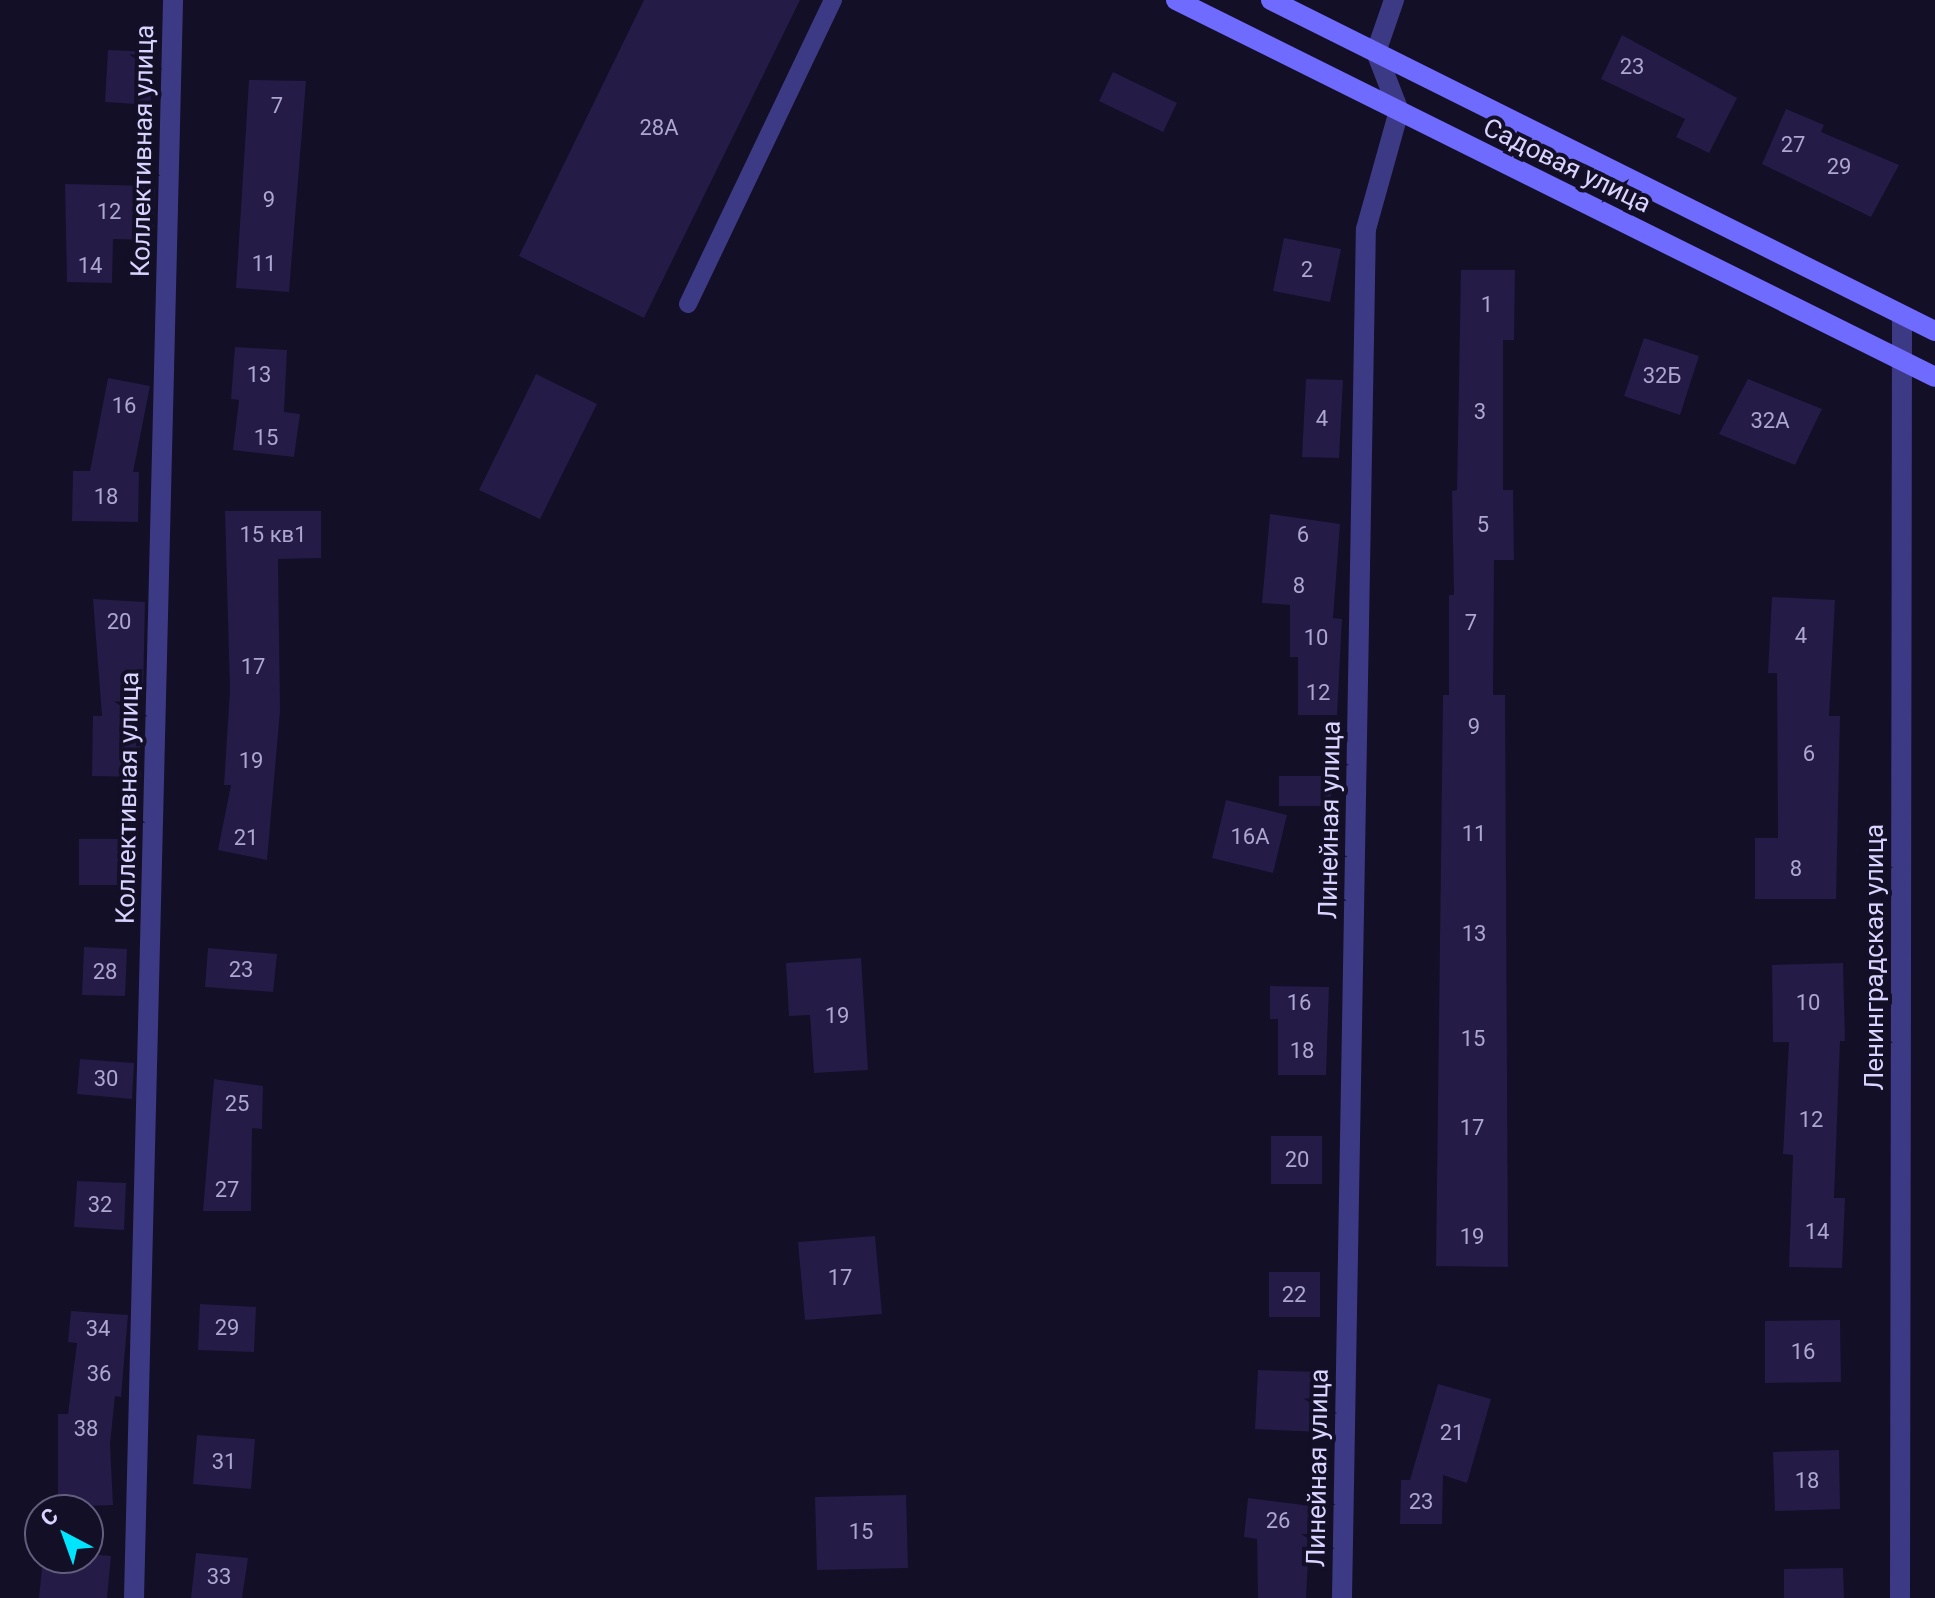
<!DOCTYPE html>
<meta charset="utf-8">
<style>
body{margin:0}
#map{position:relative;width:1935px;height:1598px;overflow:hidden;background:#130f26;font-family:Roboto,sans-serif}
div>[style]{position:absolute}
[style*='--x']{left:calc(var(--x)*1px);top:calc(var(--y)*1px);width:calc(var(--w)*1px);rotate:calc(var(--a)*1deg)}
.building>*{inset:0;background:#241b47}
.lane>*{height:18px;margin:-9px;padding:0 9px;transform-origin:9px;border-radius:9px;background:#3d3a85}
.street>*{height:20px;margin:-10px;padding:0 10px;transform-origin:10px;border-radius:10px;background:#3d3a85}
.secondary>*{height:20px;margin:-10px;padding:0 10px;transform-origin:10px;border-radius:10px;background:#6f6bff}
span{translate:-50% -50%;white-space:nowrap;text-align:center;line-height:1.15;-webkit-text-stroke:8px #130f26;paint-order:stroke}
.number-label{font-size:22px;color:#aca6d1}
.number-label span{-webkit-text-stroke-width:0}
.street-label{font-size:26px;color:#d9d4ff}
.north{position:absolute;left:24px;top:1494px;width:80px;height:80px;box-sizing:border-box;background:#130f26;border:2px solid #625e7d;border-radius:50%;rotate:319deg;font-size:22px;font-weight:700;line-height:32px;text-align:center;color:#d9d4ff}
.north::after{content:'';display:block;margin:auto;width:28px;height:36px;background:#00e5ff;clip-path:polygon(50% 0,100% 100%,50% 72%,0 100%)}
</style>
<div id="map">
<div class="building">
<i style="clip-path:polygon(644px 0,800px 0,644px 318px,519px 256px)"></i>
<i style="clip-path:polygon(1622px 35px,1737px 98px,1709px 153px,1676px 137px,1685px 119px,1601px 79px)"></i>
<i style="clip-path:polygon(108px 50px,154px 52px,151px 105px,105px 102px)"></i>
<i style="clip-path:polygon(1113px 72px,1177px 103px,1163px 132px,1099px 101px)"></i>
<i style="clip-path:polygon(249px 80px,306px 81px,289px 292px,236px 288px)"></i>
<i style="clip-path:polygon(1786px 109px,1824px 125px,1821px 132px,1899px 165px,1871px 217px,1762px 164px)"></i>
<i style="clip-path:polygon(65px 184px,155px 186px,153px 240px,113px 239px,112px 283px,67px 282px)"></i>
<i style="clip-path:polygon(1284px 238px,1341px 249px,1330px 302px,1273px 291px)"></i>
<i style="clip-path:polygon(1461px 270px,1515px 270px,1514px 340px,1503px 340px,1503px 490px,1513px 490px,1514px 560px,1494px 560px,1493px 695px,1505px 695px,1508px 1267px,1436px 1266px,1443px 695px,1449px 695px,1449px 595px,1454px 595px,1452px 491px,1457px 490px)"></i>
<i style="clip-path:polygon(1644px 338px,1699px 356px,1680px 415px,1624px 396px)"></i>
<i style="clip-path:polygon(235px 347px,287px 350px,284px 412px,300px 414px,294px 457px,233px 450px,239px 400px,231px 399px)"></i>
<i style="clip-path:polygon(536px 374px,597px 404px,540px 519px,479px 490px)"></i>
<i style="clip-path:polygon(108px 378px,150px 386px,133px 472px,139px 472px,138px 522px,72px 521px,73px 471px,90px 471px)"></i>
<i style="clip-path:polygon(1306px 379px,1343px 380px,1339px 458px,1302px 457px)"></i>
<i style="clip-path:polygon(1748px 379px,1822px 409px,1795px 465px,1719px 434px)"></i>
<i style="clip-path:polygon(225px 511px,321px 511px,321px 558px,278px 559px,280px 711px,267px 860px,218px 850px,231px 785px,224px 785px,230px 690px)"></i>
<i style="clip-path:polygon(1270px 514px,1340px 524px,1333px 618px,1342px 619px,1337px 715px,1298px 715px,1298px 657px,1290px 657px,1290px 605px,1262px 603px)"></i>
<i style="clip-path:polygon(1772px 597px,1835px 600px,1829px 716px,1840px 716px,1836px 899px,1755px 899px,1755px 838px,1778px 838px,1777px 673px,1768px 673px)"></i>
<i style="clip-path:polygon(93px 599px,145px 602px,143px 694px,139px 694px,141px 777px,92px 776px,93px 716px,102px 716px)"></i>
<i style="clip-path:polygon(1279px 776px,1331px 776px,1331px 806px,1279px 806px)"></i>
<i style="clip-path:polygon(1226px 800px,1287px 815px,1273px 873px,1212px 858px)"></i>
<i style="clip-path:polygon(79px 839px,124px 839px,124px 885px,79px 885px)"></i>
<i style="clip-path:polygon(84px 947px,127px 949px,125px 996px,82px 995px)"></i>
<i style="clip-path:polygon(208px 948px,277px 954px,273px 992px,205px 987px)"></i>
<i style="clip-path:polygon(861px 958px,868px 1070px,814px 1073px,810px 1015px,789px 1016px,786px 963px)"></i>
<i style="clip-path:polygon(1843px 963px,1845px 1041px,1840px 1041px,1834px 1198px,1845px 1198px,1842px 1268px,1789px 1267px,1793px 1155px,1783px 1154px,1789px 1042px,1773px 1042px,1772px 965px)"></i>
<i style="clip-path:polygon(1270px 986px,1329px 987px,1326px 1075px,1278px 1075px,1278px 1019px,1270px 1019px)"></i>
<i style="clip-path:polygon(80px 1059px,134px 1063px,132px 1099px,77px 1094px)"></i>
<i style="clip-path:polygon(214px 1079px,263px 1086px,262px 1129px,252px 1128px,251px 1211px,203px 1211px)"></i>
<i style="clip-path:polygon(1271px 1136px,1322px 1136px,1322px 1184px,1271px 1184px)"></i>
<i style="clip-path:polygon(77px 1181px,126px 1183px,124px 1230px,74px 1227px)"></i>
<i style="clip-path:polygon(875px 1236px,882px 1314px,805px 1320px,798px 1242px)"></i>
<i style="clip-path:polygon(1269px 1272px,1320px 1272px,1320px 1317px,1269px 1317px)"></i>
<i style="clip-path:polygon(200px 1304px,256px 1307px,254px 1352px,198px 1350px)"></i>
<i style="clip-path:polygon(71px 1311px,128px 1315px,121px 1397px,115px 1396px,110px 1444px,113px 1505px,58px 1507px,58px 1414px,68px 1414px,77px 1343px,68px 1342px)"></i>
<i style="clip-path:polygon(1840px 1320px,1841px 1382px,1765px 1383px,1765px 1321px)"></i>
<i style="clip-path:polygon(1258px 1370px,1322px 1372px,1320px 1432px,1255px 1429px)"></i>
<i style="clip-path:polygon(1438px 1384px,1491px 1399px,1467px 1483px,1443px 1475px,1442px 1524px,1400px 1524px,1401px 1480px,1410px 1480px)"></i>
<i style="clip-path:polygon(197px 1435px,255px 1439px,251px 1489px,193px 1484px)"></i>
<i style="clip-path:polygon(1839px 1450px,1840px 1509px,1775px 1511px,1773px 1452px)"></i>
<i style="clip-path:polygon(906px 1495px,908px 1568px,817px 1570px,815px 1497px)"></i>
<i style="clip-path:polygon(1248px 1498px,1311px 1506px,1306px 1598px,1258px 1598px,1257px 1539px,1244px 1537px)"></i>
<i style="clip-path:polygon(196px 1553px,248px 1558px,242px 1598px,191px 1598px)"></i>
<i style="clip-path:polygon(88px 1554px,111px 1556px,107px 1598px,39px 1598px,43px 1558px,88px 1558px)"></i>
<i style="clip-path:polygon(1843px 1568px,1844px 1598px,1784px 1598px,1784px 1569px)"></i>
</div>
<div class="lane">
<i style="--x:688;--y:304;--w:337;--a:-64.5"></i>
</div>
<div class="street">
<i style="--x:134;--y:1598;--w:1598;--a:-88.6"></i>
<i style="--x:1342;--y:1598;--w:1369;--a:-89"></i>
<i style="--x:1366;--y:229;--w:123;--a:-74.4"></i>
<i style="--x:1399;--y:111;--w:63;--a:-111.3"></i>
<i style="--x:1376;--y:52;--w:55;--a:-70.9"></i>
<i style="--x:1900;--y:1598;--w:1281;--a:-89.91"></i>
</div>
<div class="secondary">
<i style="--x:1176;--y:0;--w:847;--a:26.41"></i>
<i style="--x:1271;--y:0;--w:742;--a:26.5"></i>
</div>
<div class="number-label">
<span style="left:1632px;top:67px">23</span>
<span style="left:277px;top:106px">7</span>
<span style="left:659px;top:128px">28А</span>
<span style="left:1793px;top:145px">27</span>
<span style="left:1839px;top:167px">29</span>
<span style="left:269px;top:200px">9</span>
<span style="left:109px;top:212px">12</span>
<span style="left:264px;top:264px">11</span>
<span style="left:90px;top:266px">14</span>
<span style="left:1307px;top:270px">2</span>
<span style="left:1487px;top:305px">1</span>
<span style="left:259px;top:375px">13</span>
<span style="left:1662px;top:376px">32Б</span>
<span style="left:124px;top:406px">16</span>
<span style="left:1480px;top:412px">3</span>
<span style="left:1322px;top:419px">4</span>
<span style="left:1770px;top:421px">32А</span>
<span style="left:266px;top:438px">15</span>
<span style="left:106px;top:497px">18</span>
<span style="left:1483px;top:525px">5</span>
<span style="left:273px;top:535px">15 кв1</span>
<span style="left:1303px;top:535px">6</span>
<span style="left:1299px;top:586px">8</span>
<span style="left:119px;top:622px">20</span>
<span style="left:1471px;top:623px">7</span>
<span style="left:1801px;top:636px">4</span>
<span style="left:1316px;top:638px">10</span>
<span style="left:253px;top:667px">17</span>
<span style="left:1318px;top:693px">12</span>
<span style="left:1474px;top:727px">9</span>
<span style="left:1809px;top:754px">6</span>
<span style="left:251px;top:761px">19</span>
<span style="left:1474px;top:834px">11</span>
<span style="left:1250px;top:837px">16А</span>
<span style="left:246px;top:838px">21</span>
<span style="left:1796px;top:869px">8</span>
<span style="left:1474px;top:934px">13</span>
<span style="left:241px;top:970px">23</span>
<span style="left:105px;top:972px">28</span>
<span style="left:1299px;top:1003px">16</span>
<span style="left:1808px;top:1003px">10</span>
<span style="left:837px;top:1016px">19</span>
<span style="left:1473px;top:1039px">15</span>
<span style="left:1302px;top:1051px">18</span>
<span style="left:106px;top:1079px">30</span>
<span style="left:237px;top:1104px">25</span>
<span style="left:1811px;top:1120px">12</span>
<span style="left:1472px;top:1128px">17</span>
<span style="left:1297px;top:1160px">20</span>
<span style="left:227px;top:1190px">27</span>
<span style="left:100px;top:1205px">32</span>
<span style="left:1817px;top:1232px">14</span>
<span style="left:1472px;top:1237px">19</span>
<span style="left:840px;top:1278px">17</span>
<span style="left:1294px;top:1295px">22</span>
<span style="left:227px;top:1328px">29</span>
<span style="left:98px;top:1329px">34</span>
<span style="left:1803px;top:1352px">16</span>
<span style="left:99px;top:1374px">36</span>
<span style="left:86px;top:1429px">38</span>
<span style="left:1452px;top:1433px">21</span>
<span style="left:224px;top:1462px">31</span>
<span style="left:1807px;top:1481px">18</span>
<span style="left:1421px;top:1502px">23</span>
<span style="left:1278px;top:1521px">26</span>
<span style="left:861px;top:1532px">15</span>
<span style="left:219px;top:1577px">33</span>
</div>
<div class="street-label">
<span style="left:143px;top:151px;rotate:-89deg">Коллективная улица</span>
<span style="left:1567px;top:166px;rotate:26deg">Садовая улица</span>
<span style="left:128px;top:798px;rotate:-89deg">Коллективная улица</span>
<span style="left:1330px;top:820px;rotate:-89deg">Линейная улица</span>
<span style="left:1875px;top:957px;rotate:-90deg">Ленинградская улица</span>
<span style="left:1318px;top:1468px;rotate:-89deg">Линейная улица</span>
</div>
<div class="north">С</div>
</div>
